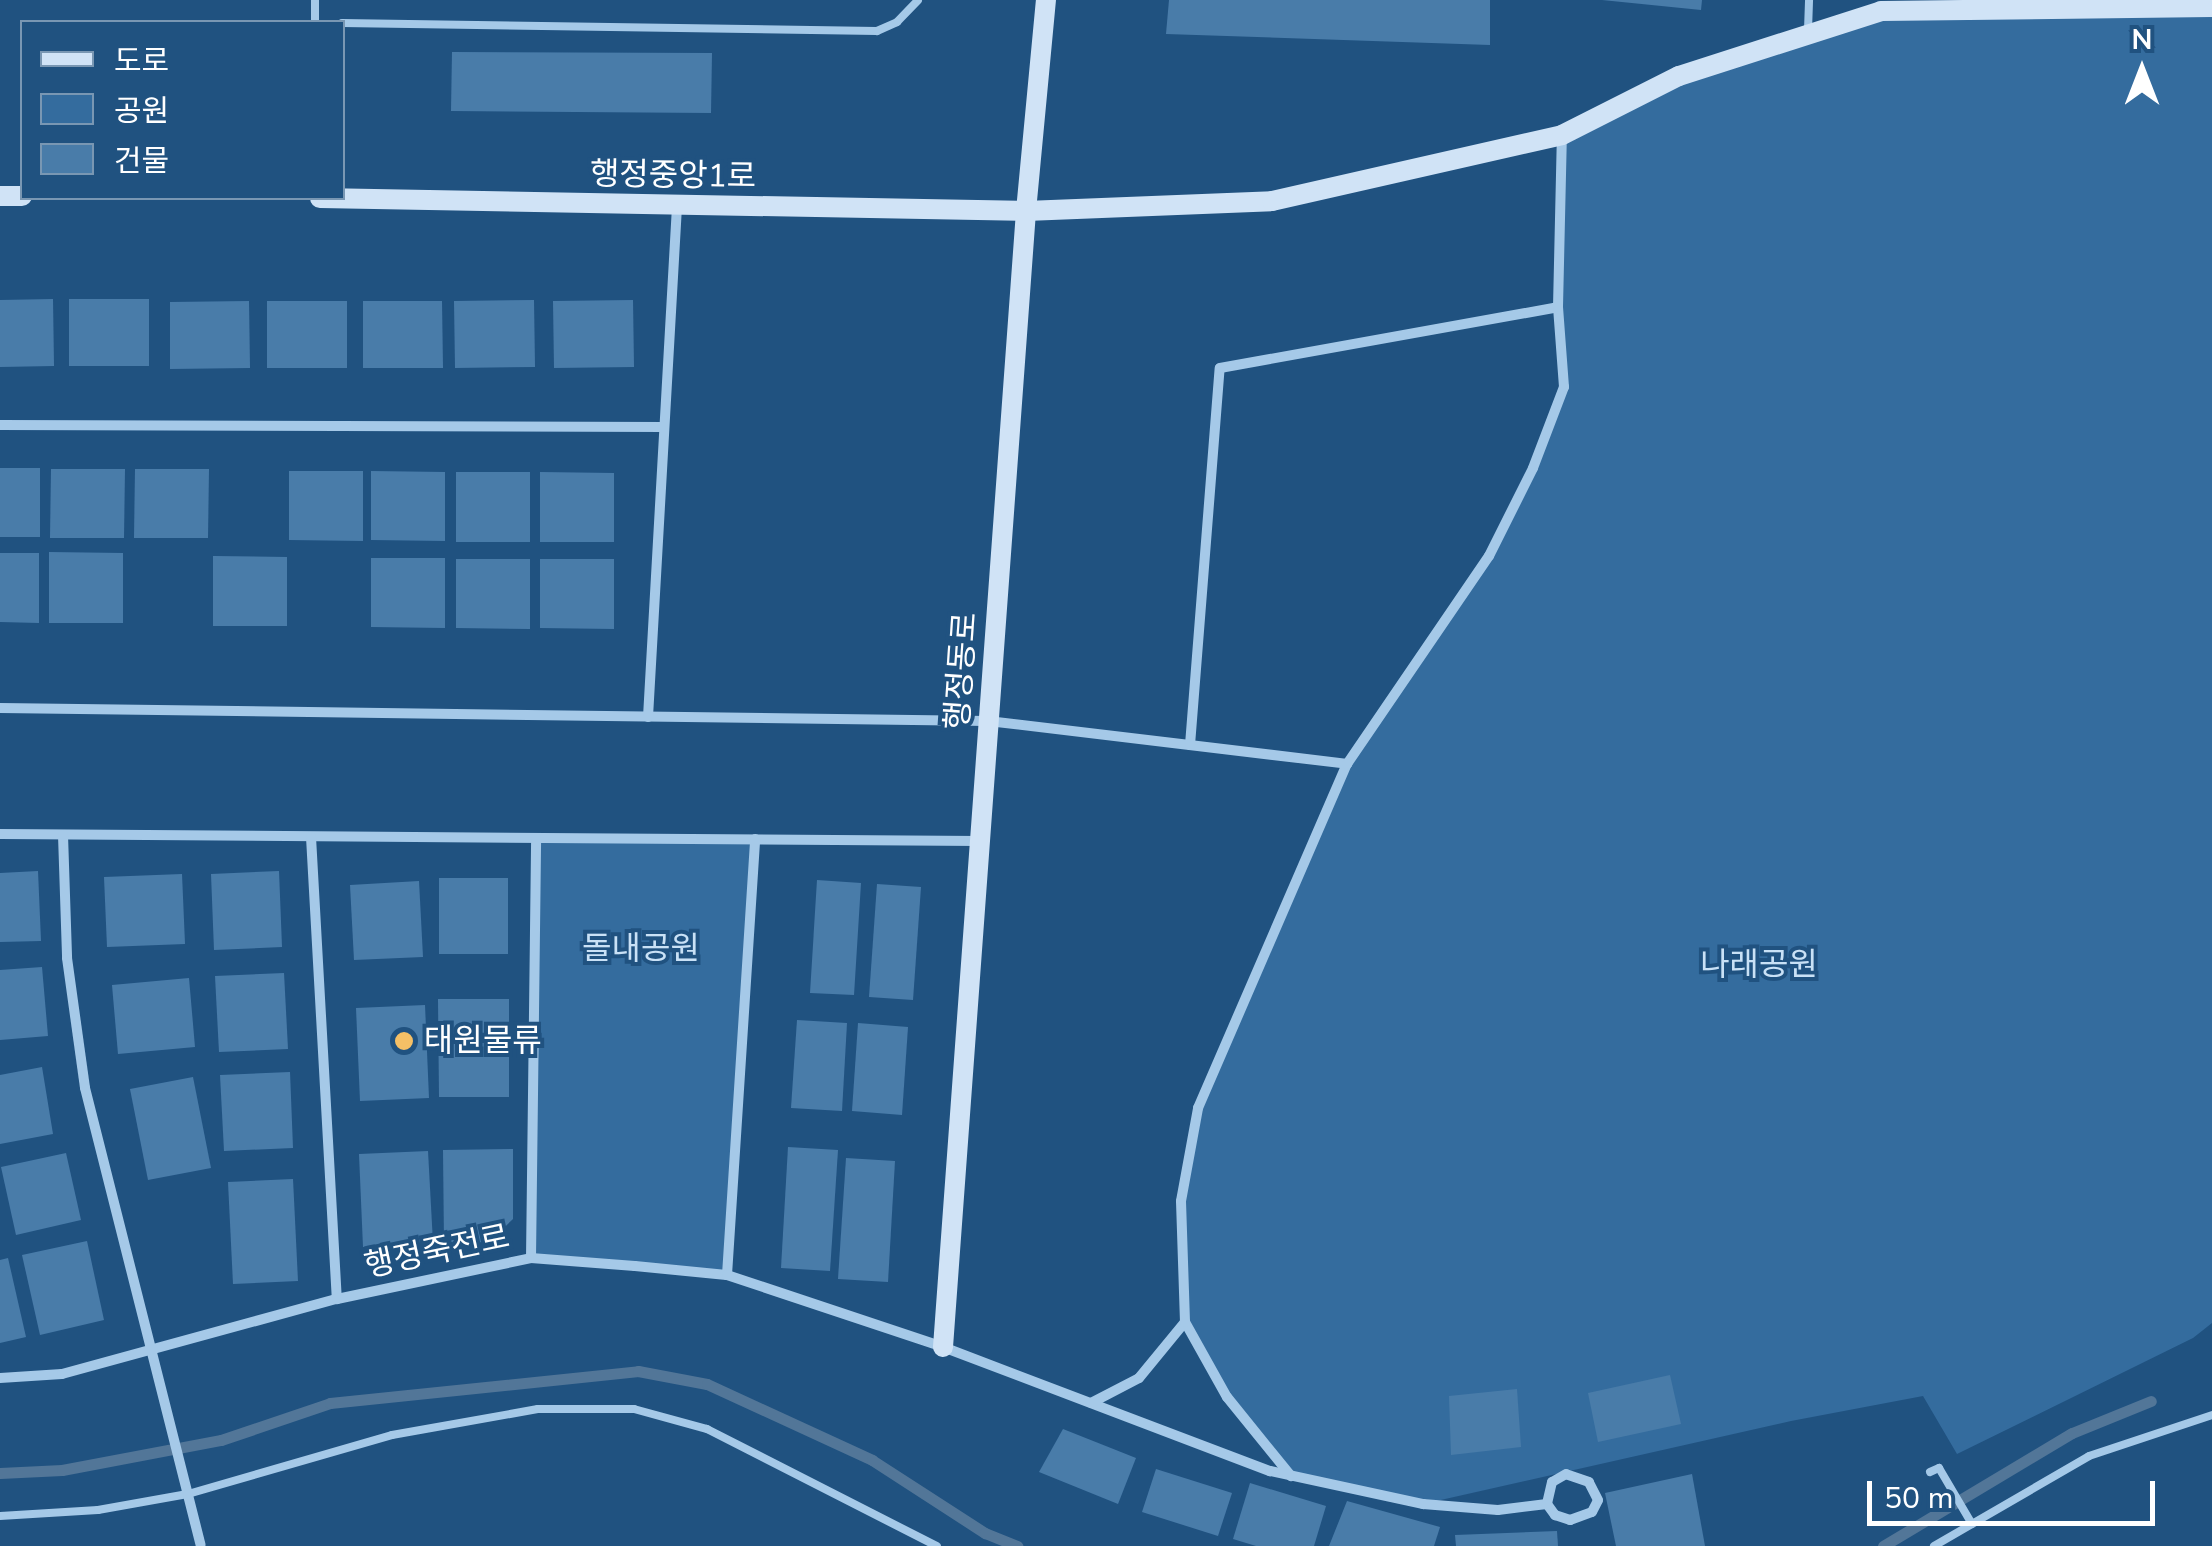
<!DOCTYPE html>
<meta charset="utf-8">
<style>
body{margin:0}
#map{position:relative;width:2212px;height:1546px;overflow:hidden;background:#205280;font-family:"Nunito Sans","Noto Sans KR",sans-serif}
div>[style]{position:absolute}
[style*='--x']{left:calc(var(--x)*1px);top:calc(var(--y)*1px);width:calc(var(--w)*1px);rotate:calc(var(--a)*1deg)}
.green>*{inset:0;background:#346c9e}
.stream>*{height:11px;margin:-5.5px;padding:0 5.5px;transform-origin:5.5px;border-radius:5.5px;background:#527698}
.building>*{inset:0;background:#497ca9}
.lane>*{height:8px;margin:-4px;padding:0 4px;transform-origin:4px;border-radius:4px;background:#a5c9e8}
.street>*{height:10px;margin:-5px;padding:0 5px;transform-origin:5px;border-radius:5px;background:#a5c9e8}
.secondary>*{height:20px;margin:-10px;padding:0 10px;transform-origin:10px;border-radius:10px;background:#d0e3f6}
.dots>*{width:28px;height:28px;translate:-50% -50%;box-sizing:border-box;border:5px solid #205280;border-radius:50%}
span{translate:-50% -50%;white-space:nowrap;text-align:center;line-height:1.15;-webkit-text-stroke:8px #205280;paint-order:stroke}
.street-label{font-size:32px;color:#fff}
.park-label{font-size:32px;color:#c9e1f6}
.poi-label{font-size:32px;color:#fff}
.left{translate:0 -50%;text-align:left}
.legend{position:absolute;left:20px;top:20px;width:325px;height:180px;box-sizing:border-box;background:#205280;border:2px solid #7997b3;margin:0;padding:12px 18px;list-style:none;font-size:30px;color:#fff}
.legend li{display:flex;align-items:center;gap:20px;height:50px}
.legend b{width:50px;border:2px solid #7997b3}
.north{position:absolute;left:2092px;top:20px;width:100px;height:100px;-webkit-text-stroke:8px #205280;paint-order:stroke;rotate:0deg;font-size:28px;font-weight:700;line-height:40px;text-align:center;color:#fff}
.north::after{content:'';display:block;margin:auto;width:35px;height:45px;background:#fff;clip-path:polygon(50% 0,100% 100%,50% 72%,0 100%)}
.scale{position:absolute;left:1867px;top:1481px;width:288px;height:45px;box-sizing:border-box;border:5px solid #fff;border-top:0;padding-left:12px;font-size:30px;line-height:35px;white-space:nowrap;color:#fff;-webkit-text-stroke:8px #205280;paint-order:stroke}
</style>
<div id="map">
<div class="green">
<i style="clip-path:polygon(2212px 7px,2212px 1323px,2193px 1338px,1957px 1454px,1923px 1396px,1791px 1421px,1423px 1504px,1291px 1476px,1227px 1397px,1185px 1322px,1181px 1201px,1198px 1108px,1347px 764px,1489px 556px,1564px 387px,1558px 307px,1562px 135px,1679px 76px,1881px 11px)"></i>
<i style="clip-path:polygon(536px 838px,755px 839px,727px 1275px,531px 1258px)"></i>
</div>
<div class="stream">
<i style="--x:0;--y:1473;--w:62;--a:-2.8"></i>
<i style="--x:62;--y:1470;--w:162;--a:-10.7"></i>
<i style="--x:221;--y:1440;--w:115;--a:-18.7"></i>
<i style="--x:330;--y:1403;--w:310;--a:-5.9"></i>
<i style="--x:638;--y:1371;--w:70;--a:10.7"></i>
<i style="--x:707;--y:1384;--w:182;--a:24.7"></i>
<i style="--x:872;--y:1460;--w:135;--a:32.9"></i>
<i style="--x:985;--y:1533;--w:35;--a:22"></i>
<i style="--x:1883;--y:1546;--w:220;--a:-30.9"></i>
<i style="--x:2072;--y:1433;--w:85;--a:-22.1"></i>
</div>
<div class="building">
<i style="clip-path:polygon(1169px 0,1490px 0,1490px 45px,1166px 34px)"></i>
<i style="clip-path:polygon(1602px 0,1702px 0,1701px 10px)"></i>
<i style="clip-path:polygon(452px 52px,712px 53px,711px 113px,451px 111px)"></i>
<i style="clip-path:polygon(53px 299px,54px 366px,0 367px,0 300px)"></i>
<i style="clip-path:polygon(69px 299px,149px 299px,149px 366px,69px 366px)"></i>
<i style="clip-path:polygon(534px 300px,535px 367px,455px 368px,454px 301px)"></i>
<i style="clip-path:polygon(633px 300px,634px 367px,554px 368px,553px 301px)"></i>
<i style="clip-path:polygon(249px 301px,250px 368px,170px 369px,170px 302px)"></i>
<i style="clip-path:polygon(267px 301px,347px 301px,347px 368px,267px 368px)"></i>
<i style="clip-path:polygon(363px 301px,442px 301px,443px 368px,363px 368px)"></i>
<i style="clip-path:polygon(0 468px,40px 468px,40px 537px,0 537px)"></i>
<i style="clip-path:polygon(51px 469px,125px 469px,124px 538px,50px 538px)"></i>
<i style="clip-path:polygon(135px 469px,209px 469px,208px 538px,134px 538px)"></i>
<i style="clip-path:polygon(289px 471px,363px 471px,363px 541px,289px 540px)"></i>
<i style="clip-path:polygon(371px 471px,445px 472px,445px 541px,371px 540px)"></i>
<i style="clip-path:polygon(456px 472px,530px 472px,530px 542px,456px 542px)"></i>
<i style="clip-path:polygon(540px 472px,614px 473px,614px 542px,540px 542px)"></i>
<i style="clip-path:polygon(49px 552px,123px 553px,123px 623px,49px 623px)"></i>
<i style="clip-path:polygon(0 553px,39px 553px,39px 623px,0 622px)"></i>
<i style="clip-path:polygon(213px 556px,287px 557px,287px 626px,213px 626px)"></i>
<i style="clip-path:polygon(371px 558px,445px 558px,445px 628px,371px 627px)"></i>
<i style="clip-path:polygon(456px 559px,530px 559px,530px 629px,456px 628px)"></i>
<i style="clip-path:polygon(540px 559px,614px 559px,614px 629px,540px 628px)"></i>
<i style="clip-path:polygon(38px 871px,41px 941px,0 942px,0 873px)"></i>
<i style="clip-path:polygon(279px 871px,282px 947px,214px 950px,211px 874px)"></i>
<i style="clip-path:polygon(182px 874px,185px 944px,107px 947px,104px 877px)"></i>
<i style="clip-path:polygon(439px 878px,508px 878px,508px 954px,439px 954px)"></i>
<i style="clip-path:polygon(817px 880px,861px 883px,854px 995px,810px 993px)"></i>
<i style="clip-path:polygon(419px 881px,423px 957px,354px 960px,350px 885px)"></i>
<i style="clip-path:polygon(877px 884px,921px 887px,913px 1000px,869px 997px)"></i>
<i style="clip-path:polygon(42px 967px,48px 1036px,0 1040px,0 970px)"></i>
<i style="clip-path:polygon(284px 973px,288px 1049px,219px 1052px,215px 976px)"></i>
<i style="clip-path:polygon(189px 978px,195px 1047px,118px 1054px,112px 985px)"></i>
<i style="clip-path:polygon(438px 999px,509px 999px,509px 1097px,439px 1097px)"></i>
<i style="clip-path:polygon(425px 1005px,429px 1098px,360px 1101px,356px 1008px)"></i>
<i style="clip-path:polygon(797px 1020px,847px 1023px,842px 1111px,791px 1108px)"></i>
<i style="clip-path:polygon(858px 1023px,908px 1027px,902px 1115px,852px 1111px)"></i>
<i style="clip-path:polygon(42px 1067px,53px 1134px,0 1144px,0 1075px)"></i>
<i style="clip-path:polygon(290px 1072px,293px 1148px,224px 1151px,220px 1075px)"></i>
<i style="clip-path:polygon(193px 1077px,211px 1168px,148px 1180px,130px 1089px)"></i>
<i style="clip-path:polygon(788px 1147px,838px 1150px,830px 1271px,781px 1268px)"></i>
<i style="clip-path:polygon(513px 1149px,513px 1219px,489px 1242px,444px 1243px,443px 1150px)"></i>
<i style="clip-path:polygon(428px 1151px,433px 1243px,363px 1247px,359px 1154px)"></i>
<i style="clip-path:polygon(66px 1153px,81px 1220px,16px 1235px,1px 1167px)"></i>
<i style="clip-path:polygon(846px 1158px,895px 1161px,888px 1282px,838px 1279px)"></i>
<i style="clip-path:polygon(293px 1179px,298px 1281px,233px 1284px,228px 1182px)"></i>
<i style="clip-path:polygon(87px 1241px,104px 1320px,40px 1335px,22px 1255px)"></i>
<i style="clip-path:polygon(8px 1258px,26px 1337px,0 1343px,0 1260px)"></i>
<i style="clip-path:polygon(1670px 1375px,1681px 1424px,1598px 1442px,1588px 1393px)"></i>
<i style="clip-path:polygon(1517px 1389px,1521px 1447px,1451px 1455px,1449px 1396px)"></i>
<i style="clip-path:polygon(1063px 1429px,1136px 1458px,1118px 1504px,1039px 1472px)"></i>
<i style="clip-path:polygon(1156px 1469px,1232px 1493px,1218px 1536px,1142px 1512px)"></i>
<i style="clip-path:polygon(1692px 1474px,1705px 1546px,1616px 1546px,1605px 1493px)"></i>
<i style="clip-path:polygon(1250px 1483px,1326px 1506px,1314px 1546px,1256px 1546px,1233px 1539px)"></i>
<i style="clip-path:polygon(1347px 1501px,1440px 1527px,1434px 1546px,1329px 1546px)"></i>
<i style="clip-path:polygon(1557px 1531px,1558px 1546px,1456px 1546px,1455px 1535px)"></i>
</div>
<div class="lane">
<i style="--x:315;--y:0;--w:22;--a:90"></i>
<i style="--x:342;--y:23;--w:535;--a:0.86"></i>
<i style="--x:877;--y:31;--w:22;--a:-24"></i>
<i style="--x:897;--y:22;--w:30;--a:-46"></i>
<i style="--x:1808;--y:30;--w:30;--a:-88"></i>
<i style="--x:1930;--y:1472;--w:10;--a:-24"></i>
<i style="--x:1939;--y:1468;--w:65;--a:59.5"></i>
<i style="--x:0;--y:1516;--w:98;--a:-3.5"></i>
<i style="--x:98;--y:1510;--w:91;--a:-10.1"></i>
<i style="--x:188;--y:1494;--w:212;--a:-16.1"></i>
<i style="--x:392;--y:1435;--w:148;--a:-10.1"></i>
<i style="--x:538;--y:1409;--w:96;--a:0"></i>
<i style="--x:634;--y:1409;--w:76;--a:15.3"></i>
<i style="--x:707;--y:1429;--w:258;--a:27"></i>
<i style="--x:1934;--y:1546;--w:179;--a:-30.1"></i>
<i style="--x:2089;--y:1456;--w:130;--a:-18.4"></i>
</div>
<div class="street">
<i style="--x:0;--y:425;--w:664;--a:0.17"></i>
<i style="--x:0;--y:708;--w:988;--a:0.75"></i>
<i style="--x:988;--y:721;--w:362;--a:6.8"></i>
<i style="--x:648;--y:717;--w:511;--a:-86.75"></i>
<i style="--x:1190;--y:745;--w:378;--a:-85.5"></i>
<i style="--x:1220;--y:368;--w:343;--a:-10.2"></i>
<i style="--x:0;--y:834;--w:980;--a:0.41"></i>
<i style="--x:63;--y:835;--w:123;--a:88.1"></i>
<i style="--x:67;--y:958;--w:131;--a:82.1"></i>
<i style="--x:85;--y:1088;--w:471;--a:75.8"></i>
<i style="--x:311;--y:837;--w:463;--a:86.8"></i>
<i style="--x:531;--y:1258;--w:420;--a:-89.3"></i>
<i style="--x:727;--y:1275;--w:437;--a:-86.3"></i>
<i style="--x:1185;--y:1322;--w:86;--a:60.8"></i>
<i style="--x:1227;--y:1397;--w:102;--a:51"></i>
<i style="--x:0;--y:1378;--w:62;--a:-3.7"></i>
<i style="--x:62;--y:1374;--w:285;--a:-15.3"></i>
<i style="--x:337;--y:1299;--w:198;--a:-11.9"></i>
<i style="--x:531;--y:1258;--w:104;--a:4.4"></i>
<i style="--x:635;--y:1266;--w:92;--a:5.6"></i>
<i style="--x:727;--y:1275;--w:228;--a:18.4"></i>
<i style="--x:943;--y:1347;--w:350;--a:20.8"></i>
<i style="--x:1270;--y:1471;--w:157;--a:12.2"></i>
<i style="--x:1423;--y:1504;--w:75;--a:4.6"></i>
<i style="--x:1498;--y:1510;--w:49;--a:-7"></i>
<i style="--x:1547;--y:1504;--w:14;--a:54"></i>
<i style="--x:1555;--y:1515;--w:16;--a:18"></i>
<i style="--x:1570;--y:1520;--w:23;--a:-20"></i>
<i style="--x:1592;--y:1512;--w:13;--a:-63"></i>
<i style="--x:1598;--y:1500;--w:20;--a:-117"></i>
<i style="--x:1589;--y:1482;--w:24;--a:-161"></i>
<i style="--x:1566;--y:1474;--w:16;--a:150"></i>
<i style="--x:1552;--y:1482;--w:23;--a:103"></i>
<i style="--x:1091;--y:1403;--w:54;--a:-27.5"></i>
<i style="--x:1139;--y:1378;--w:72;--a:-50.6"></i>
<i style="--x:1185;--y:1322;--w:121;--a:-91.9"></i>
<i style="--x:1181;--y:1201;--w:95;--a:-79.6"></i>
<i style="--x:1198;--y:1108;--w:375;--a:-66.6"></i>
<i style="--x:1347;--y:764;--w:252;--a:-55.7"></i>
<i style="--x:1489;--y:556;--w:98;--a:-63.4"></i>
<i style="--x:1533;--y:468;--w:87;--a:-69.1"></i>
<i style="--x:1564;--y:387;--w:80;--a:-94.3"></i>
<i style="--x:1558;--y:307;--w:172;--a:-88.7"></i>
</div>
<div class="secondary">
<i style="--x:0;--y:196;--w:22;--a:0"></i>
<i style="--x:320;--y:198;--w:706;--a:1.05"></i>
<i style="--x:1026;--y:211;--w:246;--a:-2.3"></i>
<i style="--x:1272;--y:201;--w:297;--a:-12.8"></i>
<i style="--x:1562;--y:135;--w:131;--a:-26.8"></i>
<i style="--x:1679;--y:76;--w:212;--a:-17.8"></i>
<i style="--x:1881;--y:11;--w:331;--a:-0.7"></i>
<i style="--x:943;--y:1347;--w:1139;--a:-85.82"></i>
<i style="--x:1026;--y:211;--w:212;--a:-84.6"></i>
</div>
<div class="dots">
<i style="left:404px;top:1041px;background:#f5c066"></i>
</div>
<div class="street-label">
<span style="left:673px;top:176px;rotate:1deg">행정중앙1로</span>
<span style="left:962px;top:671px;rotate:-86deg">행정동로</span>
<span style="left:437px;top:1252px;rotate:-12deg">행정죽전로</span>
</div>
<div class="park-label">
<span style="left:641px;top:949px">돌내공원</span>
<span style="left:1759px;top:965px">나래공원</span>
</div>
<div class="poi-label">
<span class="left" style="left:424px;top:1041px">태원물류</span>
</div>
<ul class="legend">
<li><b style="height:12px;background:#d0e3f6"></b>도로</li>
<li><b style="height:28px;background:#346c9e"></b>공원</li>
<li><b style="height:28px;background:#497ca9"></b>건물</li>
</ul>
<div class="north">N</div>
<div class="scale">50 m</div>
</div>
